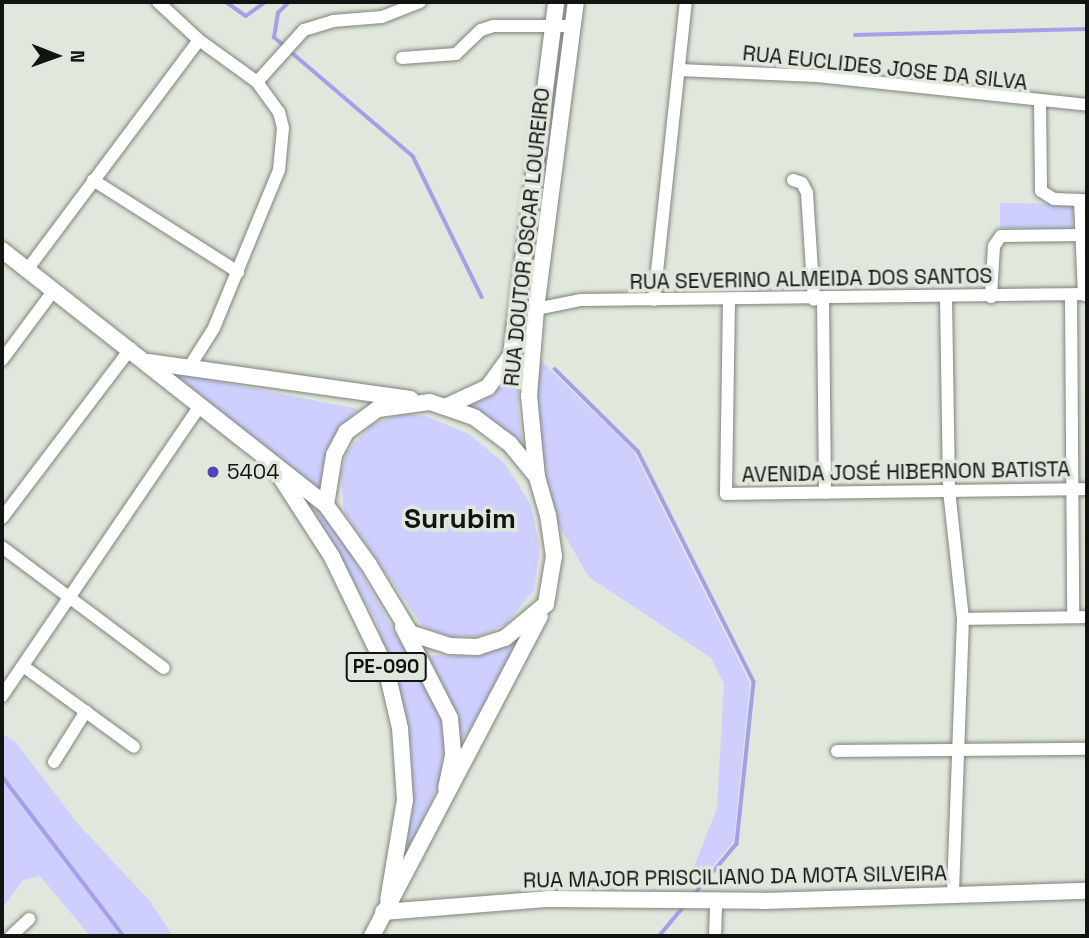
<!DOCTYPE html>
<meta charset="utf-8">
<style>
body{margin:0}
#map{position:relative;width:1089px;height:938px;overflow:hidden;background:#e1e7dc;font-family:"Space Grotesk",sans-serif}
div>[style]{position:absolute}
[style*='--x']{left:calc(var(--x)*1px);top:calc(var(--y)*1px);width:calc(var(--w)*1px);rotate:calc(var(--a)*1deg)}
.green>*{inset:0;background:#cecffe}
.stream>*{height:3.5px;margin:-1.75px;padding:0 1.75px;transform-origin:1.75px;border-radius:1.75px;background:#a2a1e7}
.roads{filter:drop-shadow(0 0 2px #7e847a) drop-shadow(0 0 2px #7e847a)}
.minor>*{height:12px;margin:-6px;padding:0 6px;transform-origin:6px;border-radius:6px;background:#fff}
.major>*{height:16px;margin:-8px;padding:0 8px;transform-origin:8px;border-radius:8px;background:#fff}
.dots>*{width:19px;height:19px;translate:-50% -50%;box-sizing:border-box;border:4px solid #e1e7dc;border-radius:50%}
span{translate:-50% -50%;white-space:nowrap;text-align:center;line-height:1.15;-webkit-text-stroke:7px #e1e7dc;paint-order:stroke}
.shield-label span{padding:2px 5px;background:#e1e7dc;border:2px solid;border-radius:5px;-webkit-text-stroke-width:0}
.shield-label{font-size:19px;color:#111410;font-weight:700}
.street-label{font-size:21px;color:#111410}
.poi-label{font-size:21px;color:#111410}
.left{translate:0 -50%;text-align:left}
.district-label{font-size:28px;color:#111410;font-weight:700}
.frame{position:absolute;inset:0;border:4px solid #111410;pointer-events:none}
.north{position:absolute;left:21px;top:21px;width:70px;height:70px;-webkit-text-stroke:5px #e1e7dc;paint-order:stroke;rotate:91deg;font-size:19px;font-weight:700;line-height:28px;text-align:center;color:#111410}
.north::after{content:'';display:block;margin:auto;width:24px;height:32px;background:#111410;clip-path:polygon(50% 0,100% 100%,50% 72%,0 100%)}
</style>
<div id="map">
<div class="green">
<i style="clip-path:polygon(562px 2px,569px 2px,527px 336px,522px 336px)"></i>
<i style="clip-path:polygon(1000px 203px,1073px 204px,1072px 229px,1000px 228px)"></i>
<i style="clip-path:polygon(521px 350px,518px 405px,523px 448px,465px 408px,492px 396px,514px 368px)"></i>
<i style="clip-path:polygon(535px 355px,633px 450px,750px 683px,734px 841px,697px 885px,687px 885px,717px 808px,724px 684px,711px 658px,589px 577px,550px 510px,540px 477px)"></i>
<i style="clip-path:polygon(180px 374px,358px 409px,328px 445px,321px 493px,178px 377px)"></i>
<i style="clip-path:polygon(404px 414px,426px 416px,469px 434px,505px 464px,531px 505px,540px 549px,534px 590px,506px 624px,479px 636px,450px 637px,423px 626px,344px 512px,341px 473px,347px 452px,372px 424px)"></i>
<i style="clip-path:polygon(311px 506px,321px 511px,347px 548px,440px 712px,445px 747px,439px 784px,405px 858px,412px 808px,412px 756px,403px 703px,376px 621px)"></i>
<i style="clip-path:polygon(522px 635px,490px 698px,459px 744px,451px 702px,428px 655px,475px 656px)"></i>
<i style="clip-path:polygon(2px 734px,15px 741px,78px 824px,149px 900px,173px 936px,90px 936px,40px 876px,23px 880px,2px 909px)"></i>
</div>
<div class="stream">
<i style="--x:226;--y:2;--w:24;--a:35"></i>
<i style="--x:246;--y:16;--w:24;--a:-36"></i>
<i style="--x:855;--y:35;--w:232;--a:-1.5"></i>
<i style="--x:284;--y:46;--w:13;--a:-141"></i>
<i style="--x:274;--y:38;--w:25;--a:-81"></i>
<i style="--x:278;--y:13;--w:16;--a:-45"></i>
<i style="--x:290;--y:51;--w:162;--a:40.5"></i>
<i style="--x:413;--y:156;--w:157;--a:63.9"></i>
<i style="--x:555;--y:369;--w:117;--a:44.7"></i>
<i style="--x:638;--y:451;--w:258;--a:63.3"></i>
<i style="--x:754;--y:682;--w:163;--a:96"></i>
<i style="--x:737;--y:844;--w:65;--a:130"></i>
<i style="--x:2;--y:776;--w:201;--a:52.7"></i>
<i style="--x:659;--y:936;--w:40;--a:-50"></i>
</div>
<div class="roads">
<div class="minor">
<i style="--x:158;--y:2;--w:56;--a:42.8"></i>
<i style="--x:199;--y:40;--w:72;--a:35.9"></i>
<i style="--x:257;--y:82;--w:37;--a:54"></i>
<i style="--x:279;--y:112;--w:16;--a:76"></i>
<i style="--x:283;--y:128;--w:42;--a:95.4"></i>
<i style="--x:279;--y:170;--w:171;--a:112.4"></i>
<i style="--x:214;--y:328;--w:45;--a:122.3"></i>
<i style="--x:402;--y:58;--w:54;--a:-4.2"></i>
<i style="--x:456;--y:54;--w:35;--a:-44"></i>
<i style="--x:481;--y:30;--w:13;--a:-18"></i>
<i style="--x:493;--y:26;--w:80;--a:0"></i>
<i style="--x:679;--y:70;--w:138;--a:2.5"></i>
<i style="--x:817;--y:76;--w:272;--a:6.1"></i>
<i style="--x:257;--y:82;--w:70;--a:-47.9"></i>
<i style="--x:304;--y:30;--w:30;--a:-17"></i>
<i style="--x:333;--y:21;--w:49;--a:-4.7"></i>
<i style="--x:382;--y:17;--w:41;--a:-21.5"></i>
<i style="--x:1040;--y:103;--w:88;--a:89.3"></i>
<i style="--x:1041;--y:191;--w:15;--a:32"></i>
<i style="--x:1054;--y:199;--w:33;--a:2"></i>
<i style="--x:93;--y:180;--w:172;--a:32.4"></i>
<i style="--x:793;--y:180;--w:9;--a:18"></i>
<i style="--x:802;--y:183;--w:11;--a:63"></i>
<i style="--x:807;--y:193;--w:107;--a:86.3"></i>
<i style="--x:1080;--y:200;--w:95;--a:87.6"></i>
<i style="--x:27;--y:270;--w:287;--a:-53.2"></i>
<i style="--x:1071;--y:295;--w:322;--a:89.6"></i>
<i style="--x:991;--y:297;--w:51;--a:-86.6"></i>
<i style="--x:994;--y:246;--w:12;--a:-55"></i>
<i style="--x:1001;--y:236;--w:80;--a:-0.7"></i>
<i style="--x:946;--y:298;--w:192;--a:89.1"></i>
<i style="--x:949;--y:490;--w:130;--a:83.8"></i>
<i style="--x:963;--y:619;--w:276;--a:92.1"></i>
<i style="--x:654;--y:300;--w:300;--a:-83.9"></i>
<i style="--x:729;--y:300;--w:194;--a:90.9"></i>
<i style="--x:726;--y:494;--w:361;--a:-0.8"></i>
<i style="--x:823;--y:300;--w:193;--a:89.4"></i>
<i style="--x:536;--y:309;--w:46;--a:-11.3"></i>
<i style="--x:581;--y:300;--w:506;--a:-0.68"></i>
<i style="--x:2;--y:360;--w:87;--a:-53.4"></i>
<i style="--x:2;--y:518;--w:213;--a:-52.8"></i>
<i style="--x:2;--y:547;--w:202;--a:36.8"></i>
<i style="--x:963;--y:619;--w:124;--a:-0.9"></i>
<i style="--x:23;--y:666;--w:137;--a:36.1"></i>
<i style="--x:2;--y:696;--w:353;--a:-55.7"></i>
<i style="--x:837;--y:751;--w:250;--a:-0.5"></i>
<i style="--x:54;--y:762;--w:60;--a:-57.9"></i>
<i style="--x:11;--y:936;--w:25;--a:-43"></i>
<i style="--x:715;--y:936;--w:34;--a:-88"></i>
</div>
<div class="major">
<i style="--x:2;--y:250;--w:412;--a:38.2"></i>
<i style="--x:148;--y:362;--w:265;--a:8"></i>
<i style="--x:430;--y:402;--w:46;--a:18.8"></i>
<i style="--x:474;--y:417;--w:45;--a:36.9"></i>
<i style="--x:510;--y:444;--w:43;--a:50.7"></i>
<i style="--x:537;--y:477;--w:40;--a:74"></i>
<i style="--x:548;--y:515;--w:41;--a:81.7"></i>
<i style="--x:554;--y:556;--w:49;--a:99.5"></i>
<i style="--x:546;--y:604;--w:53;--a:140.3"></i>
<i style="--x:505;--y:638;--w:28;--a:162"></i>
<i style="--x:478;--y:647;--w:28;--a:-178"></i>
<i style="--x:450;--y:646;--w:42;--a:-162"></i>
<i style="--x:410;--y:633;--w:79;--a:-121.1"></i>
<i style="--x:369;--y:565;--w:74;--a:-125.6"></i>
<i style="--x:326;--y:505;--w:51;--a:-80.9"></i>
<i style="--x:334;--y:455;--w:26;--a:-62"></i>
<i style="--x:346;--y:432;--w:39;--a:-36"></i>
<i style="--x:378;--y:409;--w:52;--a:-7.7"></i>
<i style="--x:445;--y:407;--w:47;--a:-24.9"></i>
<i style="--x:488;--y:387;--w:39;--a:-54"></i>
<i style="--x:511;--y:355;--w:356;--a:-82.7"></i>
<i style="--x:270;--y:461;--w:114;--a:57.1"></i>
<i style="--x:332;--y:557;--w:123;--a:64.1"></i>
<i style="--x:386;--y:668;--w:62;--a:76.9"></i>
<i style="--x:400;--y:728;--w:72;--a:86"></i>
<i style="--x:405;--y:800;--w:101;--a:99.6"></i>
<i style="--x:537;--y:477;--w:81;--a:-95.6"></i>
<i style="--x:529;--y:396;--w:87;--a:-85.4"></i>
<i style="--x:536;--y:309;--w:310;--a:-82.6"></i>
<i style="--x:403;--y:627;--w:102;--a:62.7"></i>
<i style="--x:450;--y:718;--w:38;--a:85"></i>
<i style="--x:453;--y:756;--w:33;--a:102"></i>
<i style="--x:383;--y:912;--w:167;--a:-4.5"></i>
<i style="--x:549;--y:899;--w:214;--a:0.5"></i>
<i style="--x:763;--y:901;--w:324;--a:-1.8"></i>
<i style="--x:372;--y:936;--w:361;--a:-62.3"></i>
</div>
</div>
<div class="dots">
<i style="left:213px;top:472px;background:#5442b9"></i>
</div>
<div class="shield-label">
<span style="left:386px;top:667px">PE-090</span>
</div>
<div class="street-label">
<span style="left:885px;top:68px;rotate:6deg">RUA EUCLIDES JOSE DA SILVA</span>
<span style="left:527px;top:237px;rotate:-84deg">RUA DOUTOR OSCAR LOUREIRO</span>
<span style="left:811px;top:279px;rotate:-1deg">RUA SEVERINO ALMEIDA DOS SANTOS</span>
<span style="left:906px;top:472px;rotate:-1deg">AVENIDA JOSÉ HIBERNON BATISTA</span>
<span style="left:735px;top:877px;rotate:-1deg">RUA MAJOR PRISCILIANO DA MOTA SILVEIRA</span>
</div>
<div class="poi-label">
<span class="left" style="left:227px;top:472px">5404</span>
</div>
<div class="district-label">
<span style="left:460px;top:518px">Surubim</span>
</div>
<div class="frame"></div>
<div class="north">N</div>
</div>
